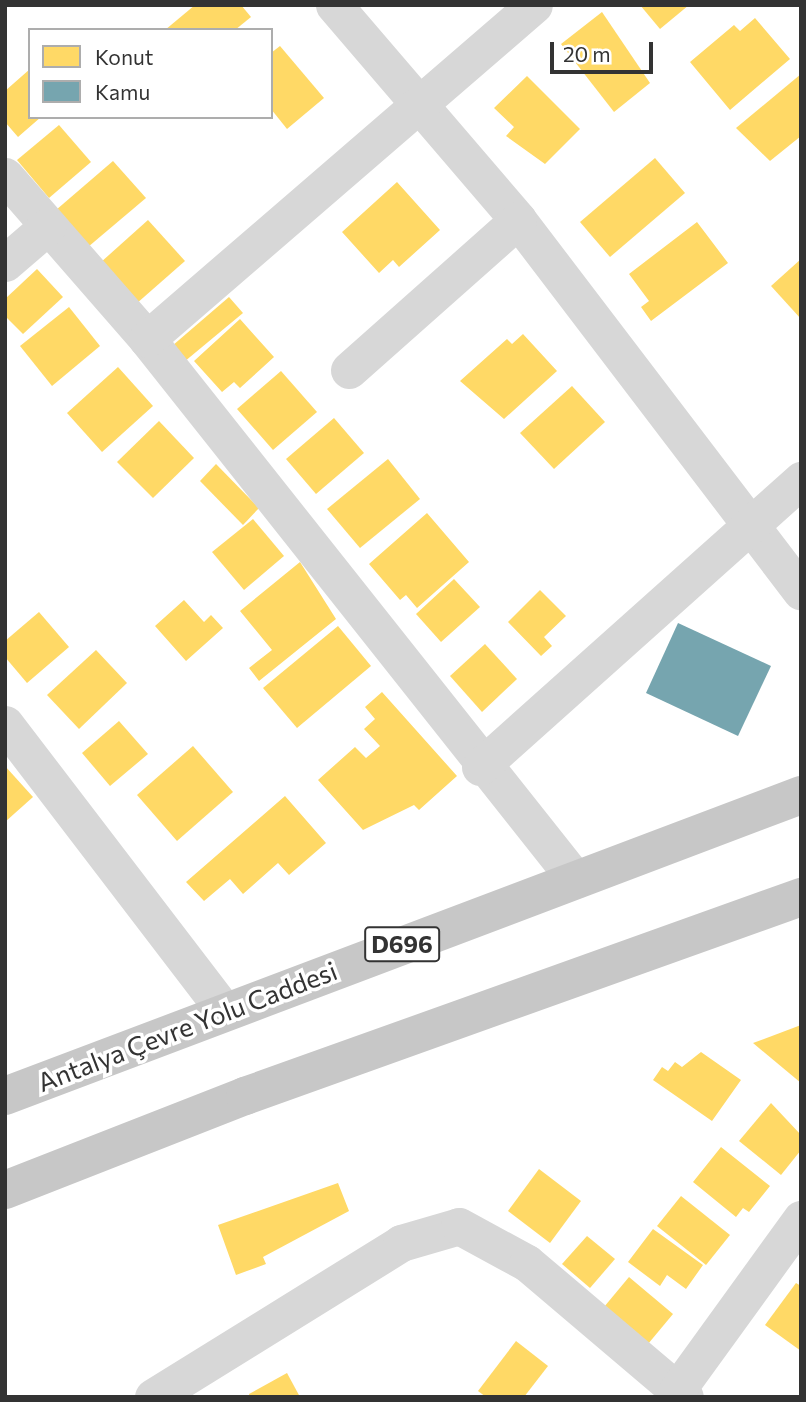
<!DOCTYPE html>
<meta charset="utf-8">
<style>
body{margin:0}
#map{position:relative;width:806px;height:1402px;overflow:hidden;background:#fff;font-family:Commissioner,sans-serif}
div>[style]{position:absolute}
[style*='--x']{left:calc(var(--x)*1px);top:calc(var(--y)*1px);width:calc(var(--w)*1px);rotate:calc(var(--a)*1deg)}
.homes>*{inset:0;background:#ffd966}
.public>*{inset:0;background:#76a5af}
.minor>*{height:37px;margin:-18.5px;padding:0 18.5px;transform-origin:18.5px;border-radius:18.5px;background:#d7d7d7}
.trunk>*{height:38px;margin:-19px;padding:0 19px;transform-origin:19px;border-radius:19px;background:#c7c7c7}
span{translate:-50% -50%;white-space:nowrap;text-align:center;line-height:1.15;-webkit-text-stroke:7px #fff;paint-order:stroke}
.shield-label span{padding:2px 5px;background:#fff;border:2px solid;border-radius:5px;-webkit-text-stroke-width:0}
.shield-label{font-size:24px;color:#333;font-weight:700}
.street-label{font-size:26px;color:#333}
.frame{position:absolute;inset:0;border:7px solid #333;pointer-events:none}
.legend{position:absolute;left:28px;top:28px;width:245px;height:91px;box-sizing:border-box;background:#fff;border:2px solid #adadad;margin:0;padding:9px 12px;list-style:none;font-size:21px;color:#333}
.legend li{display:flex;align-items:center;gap:14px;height:35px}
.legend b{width:35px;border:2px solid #adadad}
.scale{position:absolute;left:550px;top:42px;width:103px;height:32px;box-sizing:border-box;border:4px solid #333;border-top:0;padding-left:9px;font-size:21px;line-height:24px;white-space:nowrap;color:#333;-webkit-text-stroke:5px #fff;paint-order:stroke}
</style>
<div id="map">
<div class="homes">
<i style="clip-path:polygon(195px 5px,241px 5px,251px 17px,235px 30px,165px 30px)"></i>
<i style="clip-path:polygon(640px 5px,689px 5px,660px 29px)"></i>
<i style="clip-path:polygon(602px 12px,650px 83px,614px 112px,561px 44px)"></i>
<i style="clip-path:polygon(755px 18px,790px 59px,730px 110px,690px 62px,734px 25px,740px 31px)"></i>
<i style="clip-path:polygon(280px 46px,324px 98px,287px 129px,271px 109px,271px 53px)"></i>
<i style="clip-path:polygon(30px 69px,30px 117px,41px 117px,18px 137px,5px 122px,5px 91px)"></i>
<i style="clip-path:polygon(801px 74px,801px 136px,770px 161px,736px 128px)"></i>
<i style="clip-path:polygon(527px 76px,580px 129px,545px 164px,506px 136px,514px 127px,494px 108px)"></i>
<i style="clip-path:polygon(59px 125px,91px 162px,49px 198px,17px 160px)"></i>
<i style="clip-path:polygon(655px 158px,685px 193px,610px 257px,580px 222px)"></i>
<i style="clip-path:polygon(113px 161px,146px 198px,88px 247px,56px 210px)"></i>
<i style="clip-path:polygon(397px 182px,440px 230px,399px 267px,393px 260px,379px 273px,342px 232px)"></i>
<i style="clip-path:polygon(148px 220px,185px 261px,136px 304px,100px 263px)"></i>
<i style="clip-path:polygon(697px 222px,728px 263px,651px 321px,641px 307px,649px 301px,629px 274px)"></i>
<i style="clip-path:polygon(801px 259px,801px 319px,771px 286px)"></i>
<i style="clip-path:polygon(37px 269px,63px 297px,23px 334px,5px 316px,5px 299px)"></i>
<i style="clip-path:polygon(229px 297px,243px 313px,184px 362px,172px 346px)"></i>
<i style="clip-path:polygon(69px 307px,100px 346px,52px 386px,20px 346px)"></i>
<i style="clip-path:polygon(240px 319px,274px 357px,240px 388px,234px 382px,222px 392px,194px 361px)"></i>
<i style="clip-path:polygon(523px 334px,557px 371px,504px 419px,460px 381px,507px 339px,512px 344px)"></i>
<i style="clip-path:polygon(118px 367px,153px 406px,102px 452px,67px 413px)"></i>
<i style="clip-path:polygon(281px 371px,317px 412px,273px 450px,237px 409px)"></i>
<i style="clip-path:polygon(572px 386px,605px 422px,554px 469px,520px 433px)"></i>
<i style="clip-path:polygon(334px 418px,364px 453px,316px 494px,286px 459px)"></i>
<i style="clip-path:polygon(159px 421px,194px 458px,153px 498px,117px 462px)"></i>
<i style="clip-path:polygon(388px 459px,420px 499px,360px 548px,327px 509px)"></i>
<i style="clip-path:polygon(216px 464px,259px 508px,243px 525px,200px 481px)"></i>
<i style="clip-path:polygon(427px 513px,469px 562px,417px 608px,406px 595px,400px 600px,369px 564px)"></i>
<i style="clip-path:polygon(253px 519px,284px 556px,244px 590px,212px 552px)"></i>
<i style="clip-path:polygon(300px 562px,336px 619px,259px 681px,249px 668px,272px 650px,240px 611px)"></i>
<i style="clip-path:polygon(454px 579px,480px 607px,441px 642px,416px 614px)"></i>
<i style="clip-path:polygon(540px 590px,566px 616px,544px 637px,552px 646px,541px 656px,508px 622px)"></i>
<i style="clip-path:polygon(184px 600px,204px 622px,211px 615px,223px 628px,186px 661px,155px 626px)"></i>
<i style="clip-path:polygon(39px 612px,69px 647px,27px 683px,5px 657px,5px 641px)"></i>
<i style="clip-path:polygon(338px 626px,371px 666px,297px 728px,263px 688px)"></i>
<i style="clip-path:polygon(485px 644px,517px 679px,482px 712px,450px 676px)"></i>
<i style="clip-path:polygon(96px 650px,127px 683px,79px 729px,47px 695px)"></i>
<i style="clip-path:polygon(382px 692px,457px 776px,419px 810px,414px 805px,363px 830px,318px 780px,355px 747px,366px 758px,380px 746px,364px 729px,375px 719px,365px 707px)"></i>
<i style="clip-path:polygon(119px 721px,148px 754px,110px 786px,82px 753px)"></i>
<i style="clip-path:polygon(193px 746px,233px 792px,177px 841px,137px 795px)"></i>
<i style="clip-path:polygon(5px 766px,33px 797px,5px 822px)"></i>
<i style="clip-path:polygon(285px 796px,326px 843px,289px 875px,278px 863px,243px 894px,230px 879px,204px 901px,186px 882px)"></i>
<i style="clip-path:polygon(801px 1025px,801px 1083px,753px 1043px)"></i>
<i style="clip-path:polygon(701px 1052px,741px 1080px,712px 1121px,653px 1080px,662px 1067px,668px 1071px,675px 1062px,682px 1067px)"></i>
<i style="clip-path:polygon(771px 1103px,801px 1135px,801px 1150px,781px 1175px,739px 1141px)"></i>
<i style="clip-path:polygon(721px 1147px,770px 1186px,749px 1212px,743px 1208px,736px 1217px,693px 1182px)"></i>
<i style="clip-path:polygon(539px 1169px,581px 1201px,550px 1243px,508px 1211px)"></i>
<i style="clip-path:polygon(338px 1183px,349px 1211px,263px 1257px,266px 1264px,236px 1275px,218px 1225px)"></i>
<i style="clip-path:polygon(681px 1196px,730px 1235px,706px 1265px,657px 1226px)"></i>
<i style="clip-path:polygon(653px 1229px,703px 1265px,686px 1289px,667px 1275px,660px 1286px,628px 1262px)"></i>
<i style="clip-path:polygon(587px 1236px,615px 1259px,590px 1288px,562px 1264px)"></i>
<i style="clip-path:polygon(629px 1277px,673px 1314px,643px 1350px,599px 1313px)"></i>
<i style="clip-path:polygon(796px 1283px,801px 1286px,801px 1351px,765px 1325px)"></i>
<i style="clip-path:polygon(516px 1341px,548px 1366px,524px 1397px,486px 1397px,478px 1391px)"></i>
<i style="clip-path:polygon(287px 1373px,300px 1397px,250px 1397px,249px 1394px)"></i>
</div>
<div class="public">
<i style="clip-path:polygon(678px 623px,771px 666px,738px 736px,646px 693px)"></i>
</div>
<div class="minor">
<i style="--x:334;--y:5;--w:283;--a:49.4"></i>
<i style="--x:518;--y:220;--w:467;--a:52.7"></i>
<i style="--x:5;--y:176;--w:216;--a:48.9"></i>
<i style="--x:147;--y:339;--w:690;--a:51.59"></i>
<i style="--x:5;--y:263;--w:57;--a:-40.7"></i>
<i style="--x:147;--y:339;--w:511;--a:-40.8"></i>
<i style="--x:349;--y:370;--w:226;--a:-41.6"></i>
<i style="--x:5;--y:724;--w:359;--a:52.6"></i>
<i style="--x:480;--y:767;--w:431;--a:-41.8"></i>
<i style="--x:153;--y:1397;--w:292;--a:-31.8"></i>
<i style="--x:401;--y:1243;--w:60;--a:-16.3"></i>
<i style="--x:459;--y:1226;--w:77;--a:28.6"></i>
<i style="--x:527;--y:1263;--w:207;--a:40.3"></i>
<i style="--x:672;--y:1397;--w:220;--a:-54.1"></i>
</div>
<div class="trunk">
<i style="--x:5;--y:1096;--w:851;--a:-20.71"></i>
<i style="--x:5;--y:1190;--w:258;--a:-21.4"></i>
<i style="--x:245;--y:1096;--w:591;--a:-19.69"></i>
</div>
<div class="shield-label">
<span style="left:402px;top:944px">D696</span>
</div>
<div class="street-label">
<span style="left:187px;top:1026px;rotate:-21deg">Antalya Çevre Yolu Caddesi</span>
</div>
<div class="frame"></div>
<ul class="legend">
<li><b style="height:19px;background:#ffd966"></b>Konut</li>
<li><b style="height:19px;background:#76a5af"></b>Kamu</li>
</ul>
<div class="scale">20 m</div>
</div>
